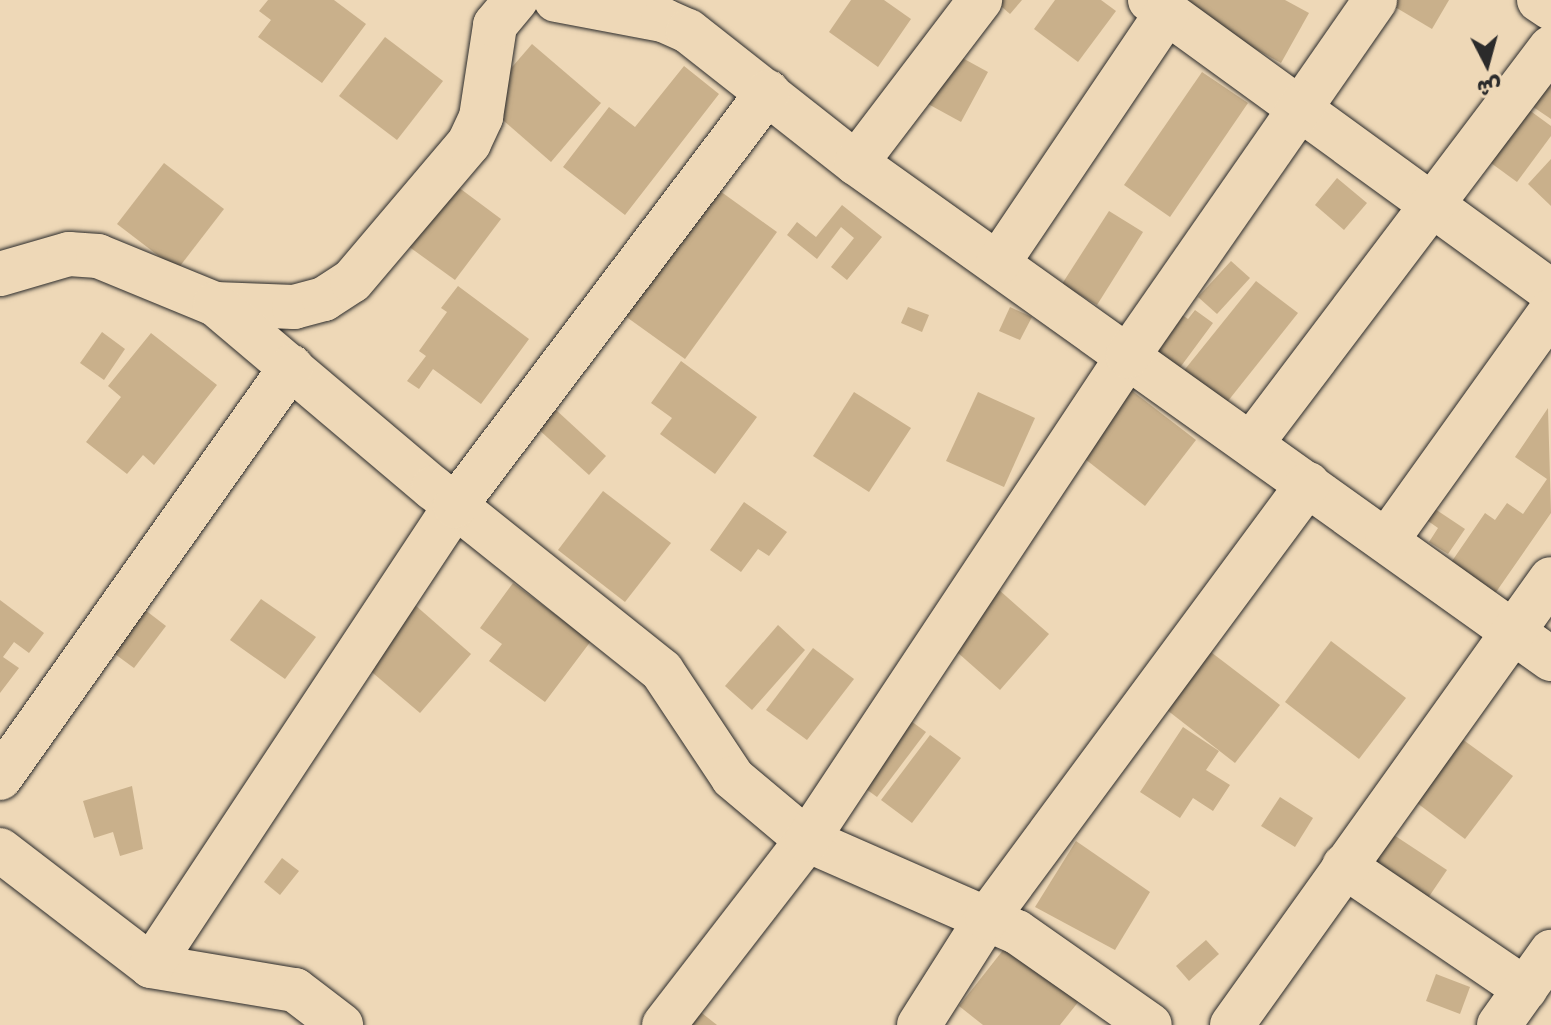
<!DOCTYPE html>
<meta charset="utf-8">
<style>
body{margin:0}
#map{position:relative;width:1551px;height:1025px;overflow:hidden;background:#eed8b7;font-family:Delius,"Playpen Sans Arabic",sans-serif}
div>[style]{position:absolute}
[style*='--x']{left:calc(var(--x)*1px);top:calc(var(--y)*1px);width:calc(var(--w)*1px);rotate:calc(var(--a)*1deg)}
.building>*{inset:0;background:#c9b08b}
.roads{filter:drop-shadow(0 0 2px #2b2b2b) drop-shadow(0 0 2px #2b2b2b)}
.street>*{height:44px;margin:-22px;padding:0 22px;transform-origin:22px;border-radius:22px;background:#eed8b7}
span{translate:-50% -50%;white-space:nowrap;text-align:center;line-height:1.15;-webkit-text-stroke:8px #eed8b7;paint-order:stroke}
.north{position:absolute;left:1447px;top:24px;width:80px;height:80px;-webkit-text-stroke:6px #eed8b7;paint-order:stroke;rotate:174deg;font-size:22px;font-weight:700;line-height:32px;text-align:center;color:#2b2b2b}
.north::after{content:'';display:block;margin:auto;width:28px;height:36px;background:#2b2b2b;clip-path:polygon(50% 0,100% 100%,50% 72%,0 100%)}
</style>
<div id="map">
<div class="building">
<i style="clip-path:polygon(268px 0,334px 0,366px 24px,322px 83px,258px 37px,271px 20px,259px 11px)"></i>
<i style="clip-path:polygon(851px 0,884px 0,911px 19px,878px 67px,829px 32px)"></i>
<i style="clip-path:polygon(994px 0,1022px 0,1010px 14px)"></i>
<i style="clip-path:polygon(1055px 0,1101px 0,1116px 11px,1078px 62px,1034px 29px)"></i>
<i style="clip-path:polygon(1181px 0,1285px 0,1309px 13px,1281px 63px,1178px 6px)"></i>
<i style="clip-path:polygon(1393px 0,1449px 0,1432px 29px,1390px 4px)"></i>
<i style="clip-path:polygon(385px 37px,443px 81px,397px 140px,339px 96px)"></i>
<i style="clip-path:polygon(1551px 41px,1551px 119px,1511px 92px)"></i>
<i style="clip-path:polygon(532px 44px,601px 103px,551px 162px,482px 102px)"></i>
<i style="clip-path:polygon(946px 49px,988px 72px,961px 122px,919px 99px)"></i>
<i style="clip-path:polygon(684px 66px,719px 94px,625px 215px,563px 167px,609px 107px,635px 127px)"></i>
<i style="clip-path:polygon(1202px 72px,1248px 103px,1170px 217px,1124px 185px)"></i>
<i style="clip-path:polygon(1507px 94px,1551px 126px,1551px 136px,1517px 182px,1469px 147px)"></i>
<i style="clip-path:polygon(1551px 159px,1551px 206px,1528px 184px)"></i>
<i style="clip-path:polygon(164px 163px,224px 209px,177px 270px,117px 224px)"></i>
<i style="clip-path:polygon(1337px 178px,1367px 203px,1344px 230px,1315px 205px)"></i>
<i style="clip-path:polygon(454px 184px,501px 219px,455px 280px,408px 246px)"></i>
<i style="clip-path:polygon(713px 186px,777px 232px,685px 359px,600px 298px)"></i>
<i style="clip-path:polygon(842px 205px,882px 237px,847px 280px,831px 267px,854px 238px,841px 227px,817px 259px,787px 235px,797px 222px,816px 237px)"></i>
<i style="clip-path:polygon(1109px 211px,1143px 232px,1097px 305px,1062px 284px)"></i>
<i style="clip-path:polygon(1231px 261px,1250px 278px,1217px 314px,1198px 297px)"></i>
<i style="clip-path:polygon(1256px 281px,1298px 313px,1224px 406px,1182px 373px)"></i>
<i style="clip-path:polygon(458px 286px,529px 339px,481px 404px,433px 369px,419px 389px,407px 381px,426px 356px,419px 351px,447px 312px,441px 308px)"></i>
<i style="clip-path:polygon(1156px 297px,1188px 319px,1195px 310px,1213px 323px,1179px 369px,1130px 333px)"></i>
<i style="clip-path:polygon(908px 307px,929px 315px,922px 332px,901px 323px)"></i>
<i style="clip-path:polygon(1010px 307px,1032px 317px,1020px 340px,999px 331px)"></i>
<i style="clip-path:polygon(102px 332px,125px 349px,104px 380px,80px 363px)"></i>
<i style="clip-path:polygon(151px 333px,217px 385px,154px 465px,143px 455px,127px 474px,86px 442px,121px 397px,108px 386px)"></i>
<i style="clip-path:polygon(681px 361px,757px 417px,715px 474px,660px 434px,672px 418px,651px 403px)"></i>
<i style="clip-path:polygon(1122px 383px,1196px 440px,1145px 506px,1071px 448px)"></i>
<i style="clip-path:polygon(854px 392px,911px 428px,869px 492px,813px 456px)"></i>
<i style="clip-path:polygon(978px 392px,1035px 418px,1004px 487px,946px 461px)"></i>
<i style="clip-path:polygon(1548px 408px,1551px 513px,1494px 595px,1450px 564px,1485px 513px,1495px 520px,1507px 503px,1523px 514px,1547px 479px,1515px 457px)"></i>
<i style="clip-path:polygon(555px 409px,606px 456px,589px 475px,537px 428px)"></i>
<i style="clip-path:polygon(603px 491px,671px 543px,625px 602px,558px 550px)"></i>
<i style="clip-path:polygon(744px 502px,787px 532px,769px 556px,758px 549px,741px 572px,710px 550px)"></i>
<i style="clip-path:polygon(1429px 505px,1465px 529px,1448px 554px,1429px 542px,1438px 528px,1421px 516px)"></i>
<i style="clip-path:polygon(981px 574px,1049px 634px,1000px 690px,932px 630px)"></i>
<i style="clip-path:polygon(513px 583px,591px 641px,545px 702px,489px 661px,502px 644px,480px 628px)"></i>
<i style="clip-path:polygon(115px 587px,166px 626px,134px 668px,82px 630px)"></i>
<i style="clip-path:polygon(399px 591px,471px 654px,420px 713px,347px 651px)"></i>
<i style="clip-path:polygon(261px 599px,316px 637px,285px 679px,230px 640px)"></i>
<i style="clip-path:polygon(0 600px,44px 633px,29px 653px,14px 642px,3px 657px,19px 668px,0 693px)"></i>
<i style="clip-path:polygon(778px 625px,805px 650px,752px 710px,725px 686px)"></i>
<i style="clip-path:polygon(1331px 641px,1406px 698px,1359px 759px,1285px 702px)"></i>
<i style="clip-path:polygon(1203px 646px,1280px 705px,1235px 763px,1158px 703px)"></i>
<i style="clip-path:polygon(813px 648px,854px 679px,807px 740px,766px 710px)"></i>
<i style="clip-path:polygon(889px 705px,926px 732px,877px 797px,840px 770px)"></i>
<i style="clip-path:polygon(1440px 723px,1513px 776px,1465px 839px,1393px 785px)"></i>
<i style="clip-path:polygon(1183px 727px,1219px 751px,1206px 770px,1230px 785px,1213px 811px,1193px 798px,1180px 818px,1140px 792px)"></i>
<i style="clip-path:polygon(930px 735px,961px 758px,912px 823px,881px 800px)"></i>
<i style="clip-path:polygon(132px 786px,143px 849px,120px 856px,113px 832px,94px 838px,83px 801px)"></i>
<i style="clip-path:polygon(1280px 797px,1313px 818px,1295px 847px,1261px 826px)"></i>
<i style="clip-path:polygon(1365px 816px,1447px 870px,1426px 901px,1344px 848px)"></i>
<i style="clip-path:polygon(1076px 841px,1150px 892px,1115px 950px,1035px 907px)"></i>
<i style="clip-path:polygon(282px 858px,299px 871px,280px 895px,264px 882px)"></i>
<i style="clip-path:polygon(1011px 940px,1083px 996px,1060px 1025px,983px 1025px,959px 1006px)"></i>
<i style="clip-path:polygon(1206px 940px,1219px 954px,1189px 981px,1176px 966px)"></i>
<i style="clip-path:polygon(1436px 974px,1470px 987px,1460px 1014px,1426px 1001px)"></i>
<i style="clip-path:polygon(693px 1006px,717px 1025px,678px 1025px)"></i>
</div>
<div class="roads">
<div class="street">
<i style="--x:556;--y:0;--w:109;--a:10.6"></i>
<i style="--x:663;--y:20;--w:27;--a:24"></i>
<i style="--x:688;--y:31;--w:214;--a:38.2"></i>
<i style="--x:856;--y:163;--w:854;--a:35.51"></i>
<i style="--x:1150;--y:0;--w:495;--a:36"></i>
<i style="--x:1539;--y:0;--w:14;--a:34"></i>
<i style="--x:856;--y:163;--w:205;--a:-52.7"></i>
<i style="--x:998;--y:263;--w:303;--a:-56"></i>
<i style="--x:0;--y:274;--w:72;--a:-16.2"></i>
<i style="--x:69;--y:254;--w:29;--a:4"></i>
<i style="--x:98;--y:256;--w:126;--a:22.3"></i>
<i style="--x:215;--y:304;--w:79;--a:2.2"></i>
<i style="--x:294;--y:307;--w:31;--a:-15"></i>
<i style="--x:324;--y:299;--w:33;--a:-33"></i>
<i style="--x:352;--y:281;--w:181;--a:-49.7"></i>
<i style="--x:469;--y:143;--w:29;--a:-65"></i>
<i style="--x:481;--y:117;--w:93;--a:-81.3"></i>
<i style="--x:495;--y:25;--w:33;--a:-50"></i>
<i style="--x:215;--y:304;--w:285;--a:40.2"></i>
<i style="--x:433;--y:488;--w:293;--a:38.6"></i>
<i style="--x:662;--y:671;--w:128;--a:56.4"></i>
<i style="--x:733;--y:778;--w:97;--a:40"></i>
<i style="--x:807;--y:840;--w:229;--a:23.7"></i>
<i style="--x:1017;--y:932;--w:162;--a:35"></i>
<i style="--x:1251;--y:444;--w:497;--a:-52.9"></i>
<i style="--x:1387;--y:540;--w:282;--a:-54.4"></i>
<i style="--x:0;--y:778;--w:504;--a:-54.7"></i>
<i style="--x:0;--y:850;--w:190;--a:37.5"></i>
<i style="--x:151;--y:966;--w:146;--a:9.5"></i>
<i style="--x:295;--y:990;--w:58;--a:37.3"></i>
<i style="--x:1344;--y:866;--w:219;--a:34.2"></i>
<i style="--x:151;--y:966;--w:551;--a:-56.54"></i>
<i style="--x:455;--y:506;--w:519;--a:-52.91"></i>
<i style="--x:664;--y:1025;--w:234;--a:-52.3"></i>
<i style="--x:807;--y:840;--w:581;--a:-56.45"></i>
<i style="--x:1128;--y:356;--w:433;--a:-55.2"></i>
<i style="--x:919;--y:1025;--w:127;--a:-57.6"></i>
<i style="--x:987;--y:918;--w:540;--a:-53.51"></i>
<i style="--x:1232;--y:1025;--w:548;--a:-54.43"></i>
<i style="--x:1499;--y:1025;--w:90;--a:-54.5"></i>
</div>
</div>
<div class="north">ش</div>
</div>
